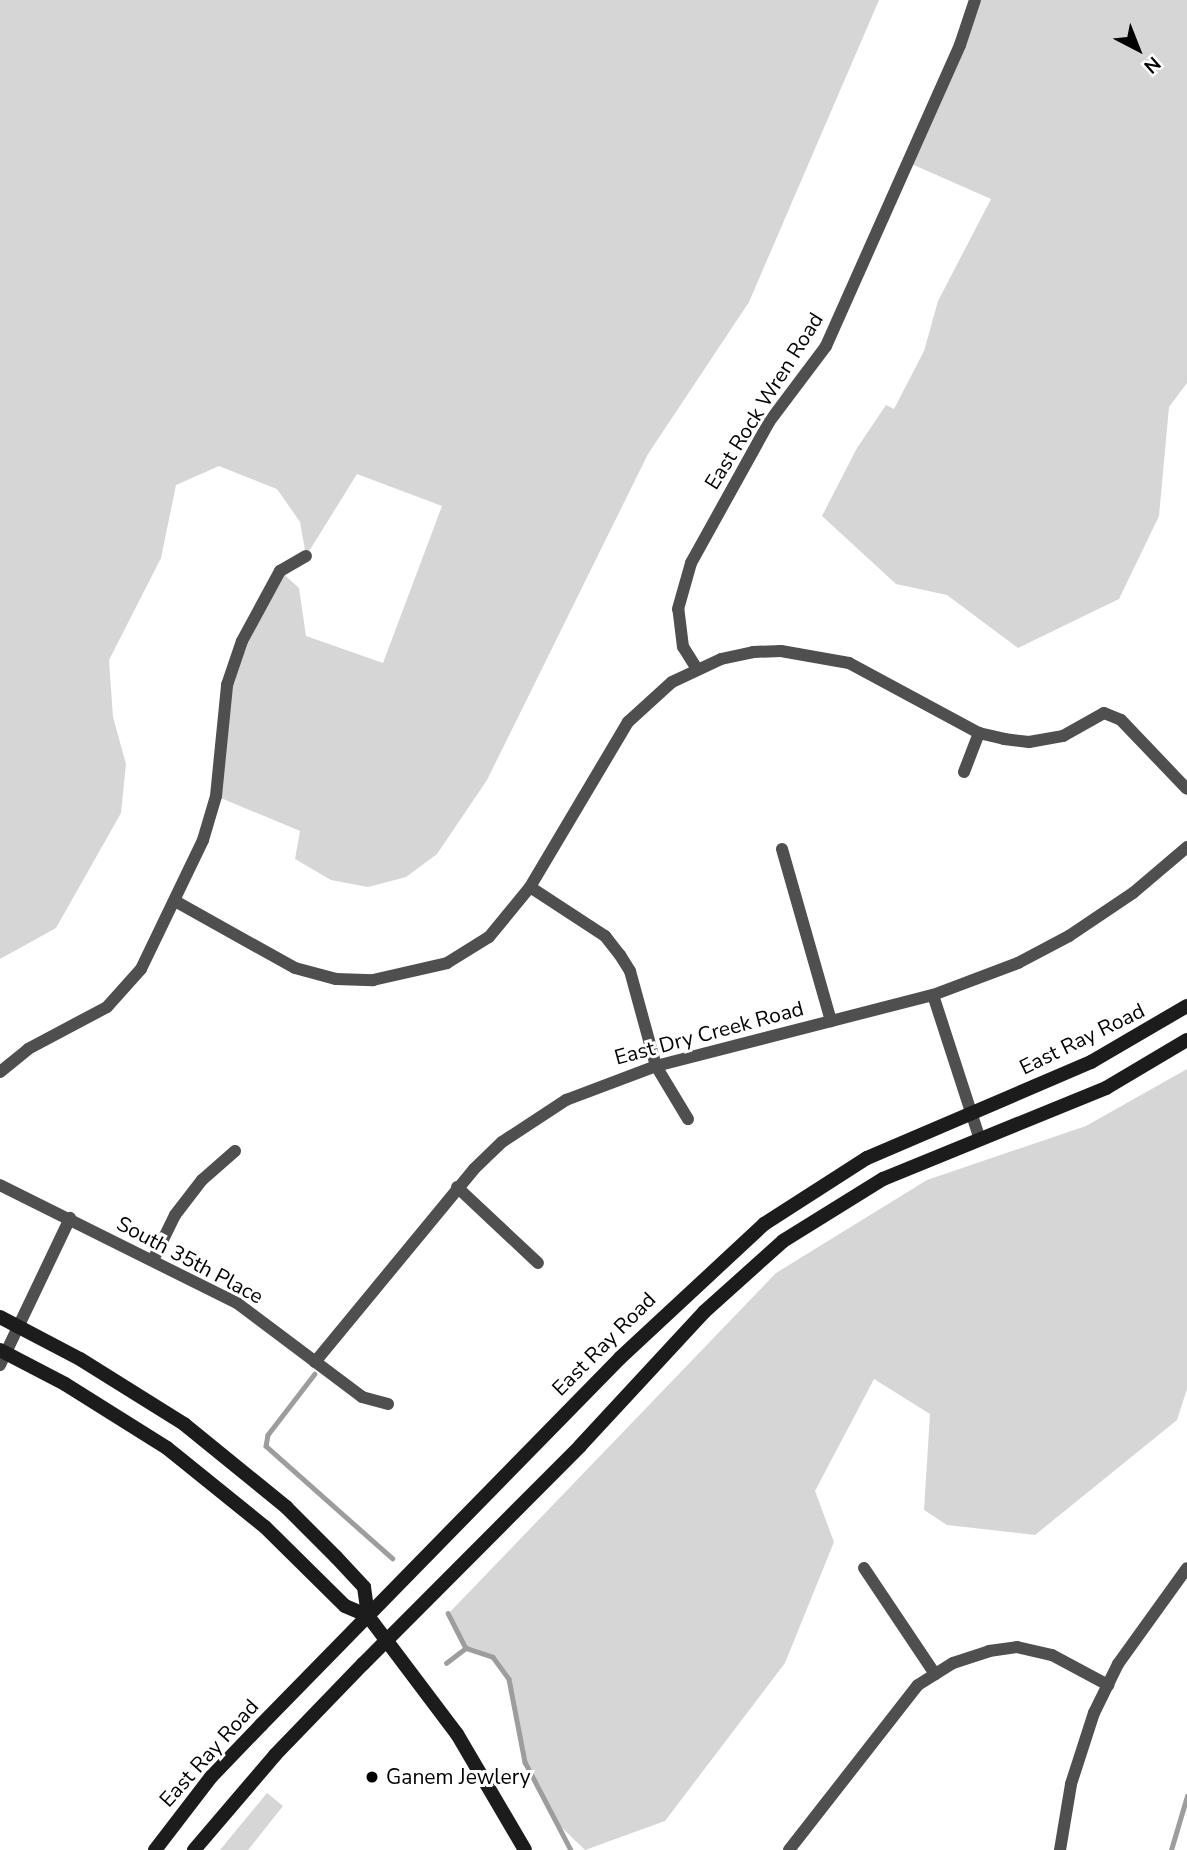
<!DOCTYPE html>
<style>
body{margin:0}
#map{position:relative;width:1187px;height:1850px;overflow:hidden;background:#fff;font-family:"Nunito Sans",sans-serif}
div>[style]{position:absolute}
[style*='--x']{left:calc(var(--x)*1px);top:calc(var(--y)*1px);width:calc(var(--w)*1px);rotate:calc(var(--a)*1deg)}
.green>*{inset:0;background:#d6d6d6}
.stream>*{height:4.5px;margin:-2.25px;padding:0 2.25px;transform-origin:2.25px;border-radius:2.25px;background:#9d9d9d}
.street>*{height:12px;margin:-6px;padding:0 6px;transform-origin:6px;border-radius:6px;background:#4f4f4f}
.secondary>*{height:14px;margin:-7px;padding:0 7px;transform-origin:7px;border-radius:7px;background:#1c1c1c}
.dots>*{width:19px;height:19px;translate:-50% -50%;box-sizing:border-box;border:4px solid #fff;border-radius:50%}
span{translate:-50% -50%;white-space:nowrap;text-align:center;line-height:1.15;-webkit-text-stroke:6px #fff;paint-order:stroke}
.street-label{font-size:21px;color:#000}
.poi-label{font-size:21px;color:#000}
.left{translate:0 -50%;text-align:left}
.north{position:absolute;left:1103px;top:14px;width:70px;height:70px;-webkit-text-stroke:5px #fff;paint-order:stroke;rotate:138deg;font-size:19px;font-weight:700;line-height:28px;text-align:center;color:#000}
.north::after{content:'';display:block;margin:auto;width:24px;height:32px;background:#000;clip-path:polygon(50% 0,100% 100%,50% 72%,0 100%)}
</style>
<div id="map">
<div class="green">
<i style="clip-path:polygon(0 0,879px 0,749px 302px,648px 454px,487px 780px,437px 854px,406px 877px,368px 887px,331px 880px,295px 859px,300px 831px,216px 796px,227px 685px,280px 571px,299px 588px,306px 636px,383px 663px,442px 506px,357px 474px,306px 556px,300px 522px,277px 489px,219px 466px,176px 485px,161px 558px,109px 660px,113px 717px,126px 764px,121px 813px,56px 928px,0 959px)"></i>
<i style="clip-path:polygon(975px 0,1187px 0,1187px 383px,1169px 407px,1159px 516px,1119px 599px,1018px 648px,947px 595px,896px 584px,822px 516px,857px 448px,886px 405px,894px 409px,924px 351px,938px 301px,991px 199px,907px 162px)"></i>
<i style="clip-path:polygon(1187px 1069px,1187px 1389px,1177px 1420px,1035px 1535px,947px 1525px,924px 1510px,930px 1414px,874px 1379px,815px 1491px,834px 1542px,785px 1663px,665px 1821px,585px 1850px,557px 1823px,525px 1762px,509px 1679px,493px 1657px,466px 1648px,450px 1612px,776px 1273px,927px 1180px,1086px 1126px)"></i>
<i style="clip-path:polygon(267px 1793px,283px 1806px,248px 1850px,220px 1850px)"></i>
</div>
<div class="stream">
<i style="--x:315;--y:1374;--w:77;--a:127.6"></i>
<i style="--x:268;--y:1435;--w:11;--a:100"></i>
<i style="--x:266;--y:1446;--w:169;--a:41.6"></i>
<i style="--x:448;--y:1613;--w:39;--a:63"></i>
<i style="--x:466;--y:1648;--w:28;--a:18"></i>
<i style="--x:493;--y:1657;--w:27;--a:54"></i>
<i style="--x:509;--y:1679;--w:85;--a:79.1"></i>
<i style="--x:525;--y:1762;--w:99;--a:62.4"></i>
<i style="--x:446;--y:1663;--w:25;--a:-37"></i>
<i style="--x:1171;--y:1850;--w:56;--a:-73.5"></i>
</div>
<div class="street">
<i style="--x:697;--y:669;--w:26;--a:-122"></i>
<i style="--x:683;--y:647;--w:38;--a:-97"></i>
<i style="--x:678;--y:609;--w:48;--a:-74.2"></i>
<i style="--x:691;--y:563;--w:161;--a:-61"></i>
<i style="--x:769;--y:422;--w:95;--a:-53.1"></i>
<i style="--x:826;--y:346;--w:329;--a:-66"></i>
<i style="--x:960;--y:45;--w:47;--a:-71.6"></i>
<i style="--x:964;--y:772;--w:42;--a:-69"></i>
<i style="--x:782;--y:849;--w:179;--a:74.1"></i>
<i style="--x:530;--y:887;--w:90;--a:33.2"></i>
<i style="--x:605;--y:936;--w:24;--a:52"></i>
<i style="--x:620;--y:955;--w:19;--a:58"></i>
<i style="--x:630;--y:971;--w:98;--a:74.7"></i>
<i style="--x:656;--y:1066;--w:62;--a:58.9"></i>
<i style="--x:175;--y:901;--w:137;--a:29.2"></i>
<i style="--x:295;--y:968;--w:42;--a:15"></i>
<i style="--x:336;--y:979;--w:37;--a:2"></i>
<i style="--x:373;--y:980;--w:76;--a:-12.9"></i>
<i style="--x:447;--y:963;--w:49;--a:-31.8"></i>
<i style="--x:489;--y:937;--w:65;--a:-50.6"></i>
<i style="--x:530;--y:887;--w:192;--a:-59.3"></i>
<i style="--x:628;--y:722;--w:59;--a:-42.3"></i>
<i style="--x:672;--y:682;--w:54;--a:-25.1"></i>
<i style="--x:721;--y:659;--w:33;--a:-12"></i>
<i style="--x:753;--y:652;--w:28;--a:-2"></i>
<i style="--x:781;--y:651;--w:69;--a:10"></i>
<i style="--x:849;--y:663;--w:148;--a:28.3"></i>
<i style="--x:979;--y:733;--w:26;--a:13"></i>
<i style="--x:1004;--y:739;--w:25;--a:7"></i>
<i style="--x:1029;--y:742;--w:35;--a:-10"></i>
<i style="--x:1063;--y:736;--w:47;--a:-29.3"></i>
<i style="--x:1104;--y:713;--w:18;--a:22"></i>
<i style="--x:1121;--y:720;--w:95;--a:46.3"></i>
<i style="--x:933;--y:995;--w:152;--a:72"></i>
<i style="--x:0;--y:1072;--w:36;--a:-39"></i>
<i style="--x:28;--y:1049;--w:89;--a:-28"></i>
<i style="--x:107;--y:1007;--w:51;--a:-48.2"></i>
<i style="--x:141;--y:969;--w:143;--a:-64.3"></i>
<i style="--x:203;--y:840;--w:46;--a:-73.5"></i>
<i style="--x:216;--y:796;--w:112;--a:-84.3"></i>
<i style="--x:227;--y:685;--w:46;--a:-71.2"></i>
<i style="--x:242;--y:641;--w:80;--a:-61.5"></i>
<i style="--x:280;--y:571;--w:30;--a:-30"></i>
<i style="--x:0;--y:1185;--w:265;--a:26.5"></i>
<i style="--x:237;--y:1303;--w:156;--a:36.9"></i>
<i style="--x:362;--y:1397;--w:27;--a:15"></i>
<i style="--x:457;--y:1187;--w:111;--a:43.2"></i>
<i style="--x:153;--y:1260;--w:50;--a:-63.9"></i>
<i style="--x:175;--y:1215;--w:44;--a:-52.4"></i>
<i style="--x:202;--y:1180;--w:44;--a:-41.3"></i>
<i style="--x:315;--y:1362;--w:250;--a:-50.5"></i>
<i style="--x:474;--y:1169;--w:39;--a:-44"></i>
<i style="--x:502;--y:1142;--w:77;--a:-33.3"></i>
<i style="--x:566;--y:1100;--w:96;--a:-20.7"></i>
<i style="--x:656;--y:1066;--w:286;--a:-14.4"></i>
<i style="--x:933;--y:995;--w:91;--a:-20.6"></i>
<i style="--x:1018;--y:963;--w:58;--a:-27.9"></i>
<i style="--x:1069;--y:936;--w:77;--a:-33.9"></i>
<i style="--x:1133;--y:893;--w:71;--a:-40.4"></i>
<i style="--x:0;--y:1365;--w:163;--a:-64.5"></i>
<i style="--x:864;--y:1568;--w:128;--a:56.2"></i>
<i style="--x:789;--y:1850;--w:209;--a:-52"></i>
<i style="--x:918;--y:1685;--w:41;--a:-32.2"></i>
<i style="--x:953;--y:1663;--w:38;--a:-18"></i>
<i style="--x:989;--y:1651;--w:28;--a:-8"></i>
<i style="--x:1017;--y:1647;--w:36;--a:13"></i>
<i style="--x:1052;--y:1655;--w:64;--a:28.2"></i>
<i style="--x:1060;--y:1850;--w:67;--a:-80.5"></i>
<i style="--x:1071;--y:1784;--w:75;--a:-72.1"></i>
<i style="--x:1094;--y:1713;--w:55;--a:-63.9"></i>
<i style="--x:1118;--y:1664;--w:118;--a:-54.3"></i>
</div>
<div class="secondary">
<i style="--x:0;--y:1317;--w:90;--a:27.7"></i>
<i style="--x:80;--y:1359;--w:123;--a:32"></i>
<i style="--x:184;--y:1424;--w:132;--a:39.1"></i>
<i style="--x:286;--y:1507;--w:71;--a:45"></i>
<i style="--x:336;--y:1557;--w:41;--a:47"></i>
<i style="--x:364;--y:1587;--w:29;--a:82"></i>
<i style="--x:368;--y:1616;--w:148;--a:53"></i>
<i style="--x:457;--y:1734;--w:134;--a:59.6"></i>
<i style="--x:0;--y:1350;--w:73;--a:27.6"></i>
<i style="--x:65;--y:1384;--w:120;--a:32.1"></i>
<i style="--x:167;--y:1448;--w:126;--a:38.9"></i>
<i style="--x:265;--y:1527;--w:112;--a:44.6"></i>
<i style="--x:345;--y:1606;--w:25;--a:23"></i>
<i style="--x:155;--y:1850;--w:92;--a:-52.5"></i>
<i style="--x:211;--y:1777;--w:72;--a:-46.1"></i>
<i style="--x:261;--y:1725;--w:513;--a:-45.63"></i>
<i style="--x:620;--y:1358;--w:197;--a:-42.9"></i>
<i style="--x:764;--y:1224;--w:122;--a:-32.7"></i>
<i style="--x:867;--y:1158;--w:244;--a:-23.2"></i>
<i style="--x:1091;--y:1062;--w:111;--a:-30.3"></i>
<i style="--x:194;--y:1850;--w:125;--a:-49.5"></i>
<i style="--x:275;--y:1755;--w:127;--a:-46"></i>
<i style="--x:363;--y:1664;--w:308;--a:-45.1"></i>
<i style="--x:580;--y:1446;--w:183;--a:-47.2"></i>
<i style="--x:704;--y:1312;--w:106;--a:-41.9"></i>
<i style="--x:783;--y:1241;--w:118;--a:-31.8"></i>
<i style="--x:883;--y:1179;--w:241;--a:-22.2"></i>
<i style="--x:1106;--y:1088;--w:94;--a:-30.7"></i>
</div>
<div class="dots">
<i style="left:372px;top:1777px;background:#000"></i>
</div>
<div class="street-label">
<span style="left:764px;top:401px;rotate:-58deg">East Rock Wren Road</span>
<span style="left:709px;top:1033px;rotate:-15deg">East Dry Creek Road</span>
<span style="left:1082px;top:1039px;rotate:-26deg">East Ray Road</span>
<span style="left:190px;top:1260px;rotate:28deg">South 35th Place</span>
<span style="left:604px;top:1344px;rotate:-45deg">East Ray Road</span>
<span style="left:209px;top:1753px;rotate:-48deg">East Ray Road</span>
</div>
<div class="poi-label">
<span class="left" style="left:386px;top:1777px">Ganem Jewlery</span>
</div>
<div class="north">N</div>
</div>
